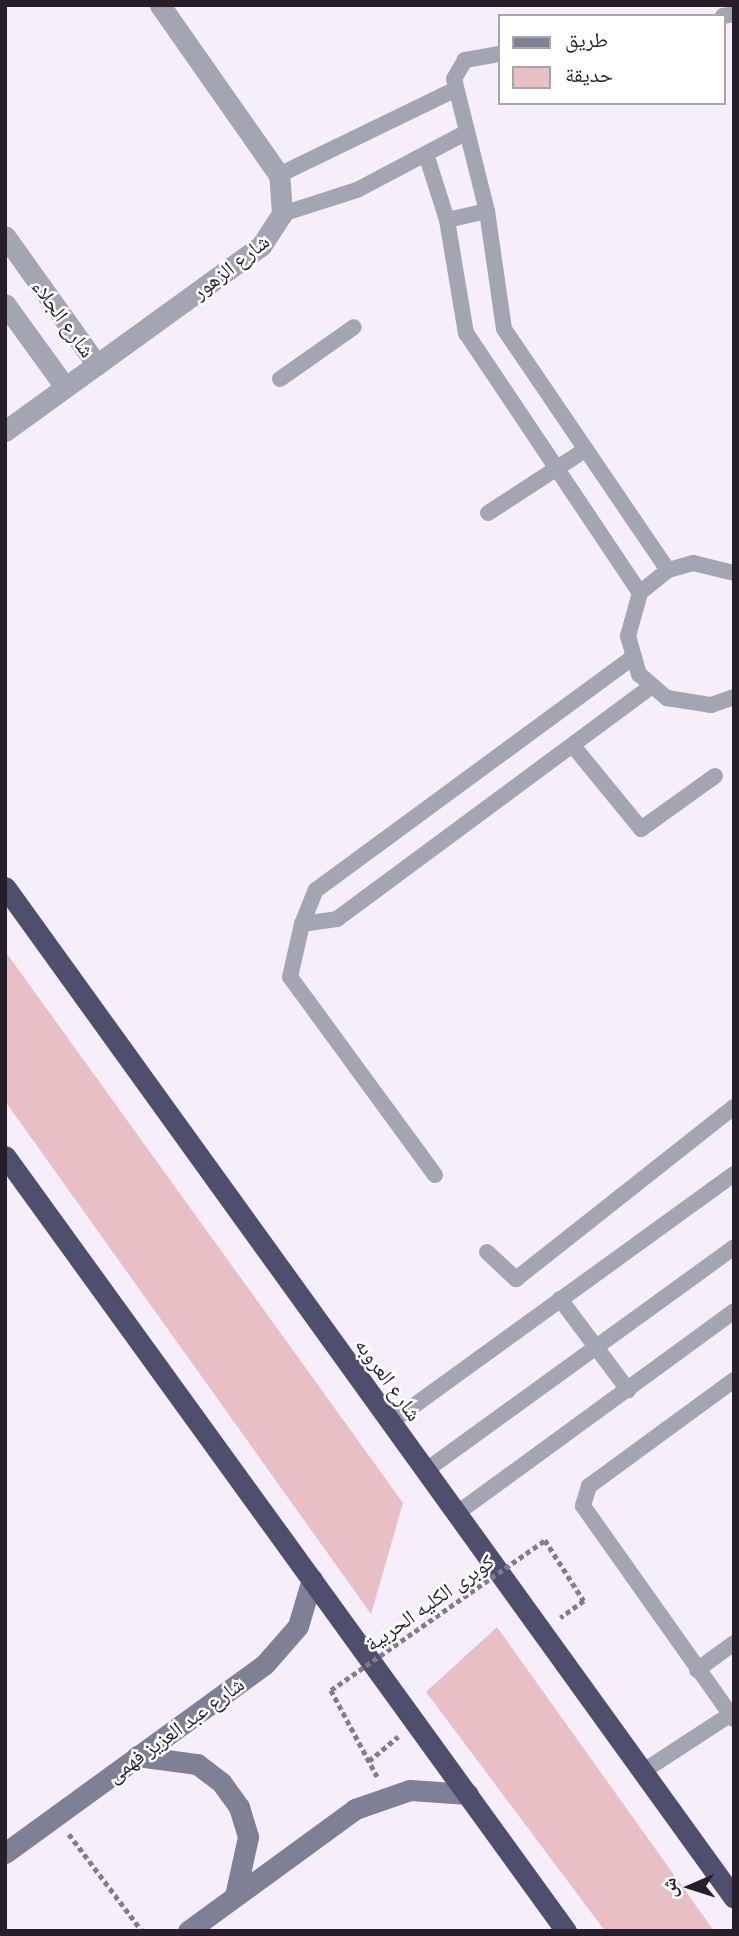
<!DOCTYPE html>
<meta charset="utf-8">
<style>
body{margin:0}
#map{position:relative;width:739px;height:1936px;overflow:hidden;background:#f6eefb;font-family:Ubuntu,"Noto Naskh Arabic",sans-serif}
div>[style]{position:absolute}
[style*='--x']{left:calc(var(--x)*1px);top:calc(var(--y)*1px);width:calc(var(--w)*1px);rotate:calc(var(--a)*1deg)}
.green>*{inset:0;background:#e9bfc6}
.path>*{height:4.5px;margin-top:-2.25px;transform-origin:0;background:repeating-linear-gradient(90deg,#847d89 0 5px,transparent 0 8.5px)}
.lane>*{height:16px;margin:-8px;padding:0 8px;transform-origin:8px;border-radius:8px;background:#a3a5b3}
.street>*{height:21px;margin:-10.5px;padding:0 10.5px;transform-origin:10.5px;border-radius:10.5px;background:#a3a5b3}
.secondary>*{height:21px;margin:-10.5px;padding:0 10.5px;transform-origin:10.5px;border-radius:10.5px;background:#7e8095}
.highway>*{height:21px;margin:-10.5px;padding:0 10.5px;transform-origin:10.5px;border-radius:10.5px;background:#4d4f6c}
.path-bridge>*{height:4.5px;margin-top:-2.25px;transform-origin:0;background:repeating-linear-gradient(90deg,#847d89 0 5px,transparent 0 8.5px)}
span{translate:-50% -50%;white-space:nowrap;text-align:center;line-height:1.15;-webkit-text-stroke:5px #fff;paint-order:stroke}
.street-label{font-size:21px;color:#261f2b}
.frame{position:absolute;inset:0;border:7px solid #261f2b;pointer-events:none}
.legend{position:absolute;left:498px;top:14px;width:228px;height:91px;box-sizing:border-box;background:#fff;border:2px solid #a8a5aa;margin:0;padding:9px 12px;list-style:none;font-size:21px;color:#261f2b}
.legend li{display:flex;align-items:center;gap:14px;height:35px}
.legend b{width:35px;border:2px solid #a8a5aa}
.north{position:absolute;left:655px;top:1852px;width:70px;height:70px;-webkit-text-stroke:5px #fff;paint-order:stroke;rotate:267deg;font-size:19px;font-weight:700;line-height:28px;text-align:center;color:#261f2b}
.north::after{content:'';display:block;margin:auto;width:24px;height:32px;background:#261f2b;clip-path:polygon(50% 0,100% 100%,50% 72%,0 100%)}
</style>
<div id="map">
<div class="green">
<i style="clip-path:polygon(5px 951px,403px 1503px,371px 1614px,5px 1101px)"></i>
<i style="clip-path:polygon(497px 1627px,714px 1931px,605px 1931px,426px 1692px)"></i>
</div>
<div class="path">
<i style="--x:545;--y:1540;--w:72;--a:57.4"></i>
<i style="--x:584;--y:1601;--w:29;--a:144"></i>
<i style="--x:331;--y:1690;--w:98;--a:61.9"></i>
<i style="--x:369;--y:1761;--w:38;--a:-40"></i>
<i style="--x:69;--y:1834;--w:121;--a:53"></i>
<i style="--x:5;--y:1929;--w:2;--a:63"></i>
</div>
<div class="lane">
<i style="--x:723;--y:16;--w:11;--a:-10"></i>
<i style="--x:499;--y:54;--w:35;--a:170"></i>
<i style="--x:465;--y:60;--w:22;--a:120"></i>
<i style="--x:454;--y:79;--w:136;--a:76"></i>
<i style="--x:487;--y:211;--w:119;--a:81.8"></i>
<i style="--x:504;--y:329;--w:292;--a:55.8"></i>
<i style="--x:426;--y:154;--w:69;--a:72.3"></i>
<i style="--x:447;--y:220;--w:115;--a:80.5"></i>
<i style="--x:466;--y:333;--w:313;--a:56.2"></i>
<i style="--x:279;--y:175;--w:197;--a:-25.9"></i>
<i style="--x:282;--y:214;--w:79;--a:-17.7"></i>
<i style="--x:357;--y:190;--w:124;--a:-27.8"></i>
<i style="--x:447;--y:220;--w:41;--a:-12.7"></i>
<i style="--x:280;--y:379;--w:90;--a:-35.1"></i>
<i style="--x:488;--y:513;--w:116;--a:-33"></i>
<i style="--x:734;--y:573;--w:42;--a:-166.3"></i>
<i style="--x:693;--y:563;--w:26;--a:164"></i>
<i style="--x:668;--y:570;--w:36;--a:141"></i>
<i style="--x:640;--y:593;--w:45;--a:105.6"></i>
<i style="--x:628;--y:636;--w:40;--a:74"></i>
<i style="--x:639;--y:674;--w:37;--a:41"></i>
<i style="--x:667;--y:698;--w:45;--a:9"></i>
<i style="--x:711;--y:705;--w:24;--a:-19"></i>
<i style="--x:574;--y:747;--w:106;--a:50.7"></i>
<i style="--x:641;--y:829;--w:91;--a:-35.6"></i>
<i style="--x:302;--y:924;--w:35;--a:-8"></i>
<i style="--x:337;--y:919;--w:390;--a:-36.5"></i>
<i style="--x:435;--y:1175;--w:245;--a:-126.2"></i>
<i style="--x:290;--y:977;--w:54;--a:-77.2"></i>
<i style="--x:302;--y:924;--w:37;--a:-68"></i>
<i style="--x:316;--y:890;--w:392;--a:-36.3"></i>
<i style="--x:487;--y:1252;--w:40;--a:43"></i>
<i style="--x:516;--y:1279;--w:278;--a:-38.3"></i>
<i style="--x:560;--y:1299;--w:114;--a:53.2"></i>
<i style="--x:734;--y:1380;--w:180;--a:143.8"></i>
<i style="--x:589;--y:1486;--w:21;--a:107"></i>
<i style="--x:583;--y:1506;--w:261;--a:54.7"></i>
<i style="--x:390;--y:1423;--w:425;--a:-35.9"></i>
<i style="--x:425;--y:1471;--w:382;--a:-35.9"></i>
<i style="--x:456;--y:1514;--w:344;--a:-36.1"></i>
<i style="--x:697;--y:1670;--w:46;--a:-36.1"></i>
<i style="--x:642;--y:1772;--w:110;--a:-33.1"></i>
</div>
<div class="street">
<i style="--x:5;--y:236;--w:158;--a:54.5"></i>
<i style="--x:5;--y:304;--w:102;--a:54.1"></i>
<i style="--x:5;--y:431;--w:316;--a:-35.9"></i>
<i style="--x:261;--y:246;--w:38;--a:-57"></i>
<i style="--x:282;--y:214;--w:39;--a:-94"></i>
<i style="--x:279;--y:175;--w:208;--a:-125"></i>
</div>
<div class="secondary">
<i style="--x:137;--y:1756;--w:61;--a:7.6"></i>
<i style="--x:197;--y:1764;--w:30;--a:37"></i>
<i style="--x:221;--y:1782;--w:31;--a:54"></i>
<i style="--x:239;--y:1807;--w:31;--a:73"></i>
<i style="--x:248;--y:1837;--w:60;--a:102.4"></i>
<i style="--x:5;--y:1853;--w:321;--a:-36"></i>
<i style="--x:265;--y:1664;--w:50;--a:-49"></i>
<i style="--x:298;--y:1626;--w:49;--a:-73.4"></i>
<i style="--x:188;--y:1931;--w:207;--a:-36.1"></i>
<i style="--x:355;--y:1809;--w:58;--a:-19.1"></i>
<i style="--x:410;--y:1790;--w:58;--a:3.9"></i>
</div>
<div class="highway">
<i style="--x:5;--y:887;--w:1246;--a:54.21"></i>
<i style="--x:5;--y:1156;--w:957;--a:54.1"></i>
</div>
<div class="path-bridge">
<i style="--x:331;--y:1690;--w:261;--a:-35"></i>
</div>
<div class="street-label">
<span style="left:230px;top:266px;rotate:-38deg">شارع الزهور</span>
<span style="left:64px;top:318px;rotate:54deg">شارع الجلاء</span>
<span style="left:389px;top:1379px;rotate:54deg">شارع العروبه</span>
<span style="left:429px;top:1602px;rotate:-35deg">كوبرى الكليه الحربية</span>
<span style="left:175px;top:1729px;rotate:-36deg">شارع عبد العزيز فهمى</span>
</div>
<div class="frame"></div>
<ul class="legend">
<li><b style="height:9px;background:#7e8095"></b>طريق</li>
<li><b style="height:19px;background:#e9bfc6"></b>حديقة</li>
</ul>
<div class="north">ش</div>
</div>
